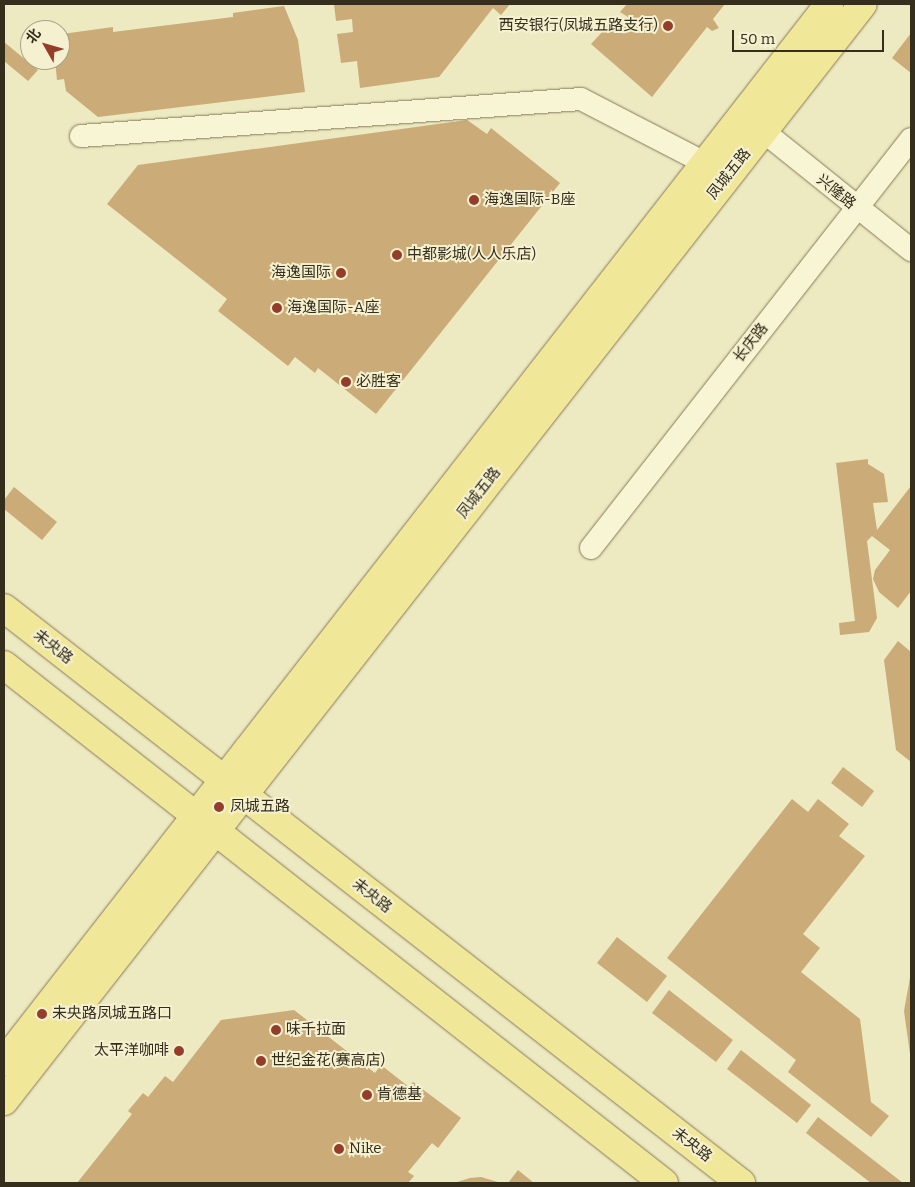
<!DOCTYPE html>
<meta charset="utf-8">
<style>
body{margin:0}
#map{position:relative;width:915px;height:1187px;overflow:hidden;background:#ede9c1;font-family:Bitter,"Noto Sans SC",serif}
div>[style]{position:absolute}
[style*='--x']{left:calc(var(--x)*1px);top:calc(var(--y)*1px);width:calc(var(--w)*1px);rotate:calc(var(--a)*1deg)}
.building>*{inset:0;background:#cbab77}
.roads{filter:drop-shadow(0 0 1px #867a59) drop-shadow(0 0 1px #867a59)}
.minor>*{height:22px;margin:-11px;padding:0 11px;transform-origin:11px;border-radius:11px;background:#f8f5d4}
.major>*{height:28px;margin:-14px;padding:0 14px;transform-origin:14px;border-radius:14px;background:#f0e799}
.dots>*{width:14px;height:14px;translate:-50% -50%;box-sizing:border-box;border:2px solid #f5f1d0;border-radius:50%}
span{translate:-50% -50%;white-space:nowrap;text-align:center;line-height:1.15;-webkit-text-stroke:4px #f5f1d0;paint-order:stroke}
.poi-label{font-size:15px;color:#362e1d}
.right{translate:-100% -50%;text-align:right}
.left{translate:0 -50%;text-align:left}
.street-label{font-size:15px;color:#362e1d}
.frame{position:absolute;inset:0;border:5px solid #362e1d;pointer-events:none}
.north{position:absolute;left:20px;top:20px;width:50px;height:50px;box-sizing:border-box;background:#f5f1d0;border:1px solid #a9a388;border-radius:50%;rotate:308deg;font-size:14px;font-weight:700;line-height:20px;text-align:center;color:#362e1d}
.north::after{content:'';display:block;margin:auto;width:18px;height:22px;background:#943e2a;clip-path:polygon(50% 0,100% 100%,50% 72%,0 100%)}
.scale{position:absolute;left:732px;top:30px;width:152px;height:22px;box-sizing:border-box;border:2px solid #362e1d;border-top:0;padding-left:6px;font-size:15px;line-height:18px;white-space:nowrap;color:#362e1d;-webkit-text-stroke:4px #f5f1d0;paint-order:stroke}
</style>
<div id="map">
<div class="building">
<i style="clip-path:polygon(334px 4px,510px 4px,501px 15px,493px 8px,439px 77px,360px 88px,357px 61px,341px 63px,337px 34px,353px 32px,352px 19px,336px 21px)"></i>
<i style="clip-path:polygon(627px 4px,725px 4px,713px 19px,719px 28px,712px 31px,707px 27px,652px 97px,591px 44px,616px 17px,623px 23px,628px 17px,620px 12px)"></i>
<i style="clip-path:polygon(284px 6px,298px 40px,305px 92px,98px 117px,66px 91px,64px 79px,57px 80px,55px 60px,60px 60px,62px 34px,113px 27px,113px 32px,233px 17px,233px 13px)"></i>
<i style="clip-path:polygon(911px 33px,911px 73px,892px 58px)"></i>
<i style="clip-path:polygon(4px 42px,38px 70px,28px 81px,4px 61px)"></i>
<i style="clip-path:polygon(467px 120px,487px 134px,491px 128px,560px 183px,376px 414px,318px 368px,315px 373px,295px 357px,288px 366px,218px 311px,227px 299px,107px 204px,138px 165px)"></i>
<i style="clip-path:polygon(868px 459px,868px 464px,884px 474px,888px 502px,873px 503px,877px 530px,911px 486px,911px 591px,898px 608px,879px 592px,873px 579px,875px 570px,890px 550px,872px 536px,867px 541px,877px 618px,869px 632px,840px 635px,839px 623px,855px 621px,836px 463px)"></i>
<i style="clip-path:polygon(14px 487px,57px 522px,42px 540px,4px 509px,4px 500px)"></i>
<i style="clip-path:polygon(898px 641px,911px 652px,911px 762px,896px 750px,884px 660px)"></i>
<i style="clip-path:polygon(843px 767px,874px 791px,862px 807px,831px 783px)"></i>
<i style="clip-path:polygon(792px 799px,808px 812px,818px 799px,828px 807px,849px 824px,839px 836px,865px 856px,803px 934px,820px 948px,801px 972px,860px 1019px,871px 1102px,889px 1116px,871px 1137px,788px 1072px,796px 1060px,667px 958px)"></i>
<i style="clip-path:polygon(617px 937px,667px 976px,647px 1002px,597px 963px)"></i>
<i style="clip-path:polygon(911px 972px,911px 1061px,904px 1011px)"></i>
<i style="clip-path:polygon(669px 990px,733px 1040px,716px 1062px,652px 1013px)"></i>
<i style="clip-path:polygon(294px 1010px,375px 1073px,381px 1065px,409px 1087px,413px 1082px,461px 1118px,438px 1148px,432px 1143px,408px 1172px,414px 1176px,408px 1183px,77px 1183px,132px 1114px,128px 1111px,143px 1093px,148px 1097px,165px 1076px,173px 1082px,221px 1020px)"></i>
<i style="clip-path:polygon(741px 1050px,811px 1105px,797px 1123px,727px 1069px)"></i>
<i style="clip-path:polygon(818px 1117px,903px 1183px,871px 1183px,806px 1133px)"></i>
<i style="clip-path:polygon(518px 1170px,534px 1183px,508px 1183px)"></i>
<i style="clip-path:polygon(481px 1177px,501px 1183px,454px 1183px,470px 1178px)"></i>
</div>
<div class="roads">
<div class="minor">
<i style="--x:763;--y:131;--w:190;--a:38.8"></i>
<i style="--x:81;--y:136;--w:501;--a:-4.23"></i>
<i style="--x:581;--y:99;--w:140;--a:27.3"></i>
<i style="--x:591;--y:548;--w:519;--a:-51.96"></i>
</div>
<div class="major">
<i style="--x:4;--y:608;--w:935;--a:37.96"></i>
<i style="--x:4;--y:665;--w:839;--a:38.13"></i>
<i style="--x:4;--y:1062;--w:1342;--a:-52.05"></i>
<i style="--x:4;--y:1101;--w:1393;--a:-51.94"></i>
</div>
</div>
<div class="dots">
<i style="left:668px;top:26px;background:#943e2a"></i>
<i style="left:474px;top:200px;background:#943e2a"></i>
<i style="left:397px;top:255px;background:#943e2a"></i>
<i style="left:341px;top:273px;background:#943e2a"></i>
<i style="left:277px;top:308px;background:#943e2a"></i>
<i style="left:346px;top:382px;background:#943e2a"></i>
<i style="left:219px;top:807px;background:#943e2a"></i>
<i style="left:42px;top:1014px;background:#943e2a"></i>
<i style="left:276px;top:1030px;background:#943e2a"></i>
<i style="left:179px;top:1051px;background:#943e2a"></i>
<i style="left:261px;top:1061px;background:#943e2a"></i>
<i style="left:367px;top:1095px;background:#943e2a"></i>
<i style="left:339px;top:1149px;background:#943e2a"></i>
</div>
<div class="poi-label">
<span class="right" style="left:658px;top:26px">西安银行(凤城五路支行)</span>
<span class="left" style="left:484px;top:200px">海逸国际-B座</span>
<span class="left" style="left:407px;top:255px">中都影城(人人乐店)</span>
<span class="right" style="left:331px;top:273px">海逸国际</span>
<span class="left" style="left:287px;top:308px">海逸国际-A座</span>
<span class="left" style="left:356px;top:382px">必胜客</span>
<span class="left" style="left:230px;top:807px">凤城五路</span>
<span class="left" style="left:52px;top:1014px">未央路凤城五路口</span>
<span class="left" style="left:286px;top:1030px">味千拉面</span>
<span class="right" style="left:169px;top:1051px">太平洋咖啡</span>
<span class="left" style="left:271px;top:1061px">世纪金花(赛高店)</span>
<span class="left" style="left:377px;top:1095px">肯德基</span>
<span class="left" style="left:349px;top:1149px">Nike</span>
</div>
<div class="street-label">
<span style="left:729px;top:174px;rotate:-52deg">凤城五路</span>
<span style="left:836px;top:192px;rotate:39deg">兴隆路</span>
<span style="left:751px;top:343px;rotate:-52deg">长庆路</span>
<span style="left:479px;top:493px;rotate:-52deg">凤城五路</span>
<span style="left:53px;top:647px;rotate:38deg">未央路</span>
<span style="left:372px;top:896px;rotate:38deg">未央路</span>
<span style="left:692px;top:1145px;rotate:38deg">未央路</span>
</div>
<div class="frame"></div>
<div class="north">北</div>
<div class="scale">50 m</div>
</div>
